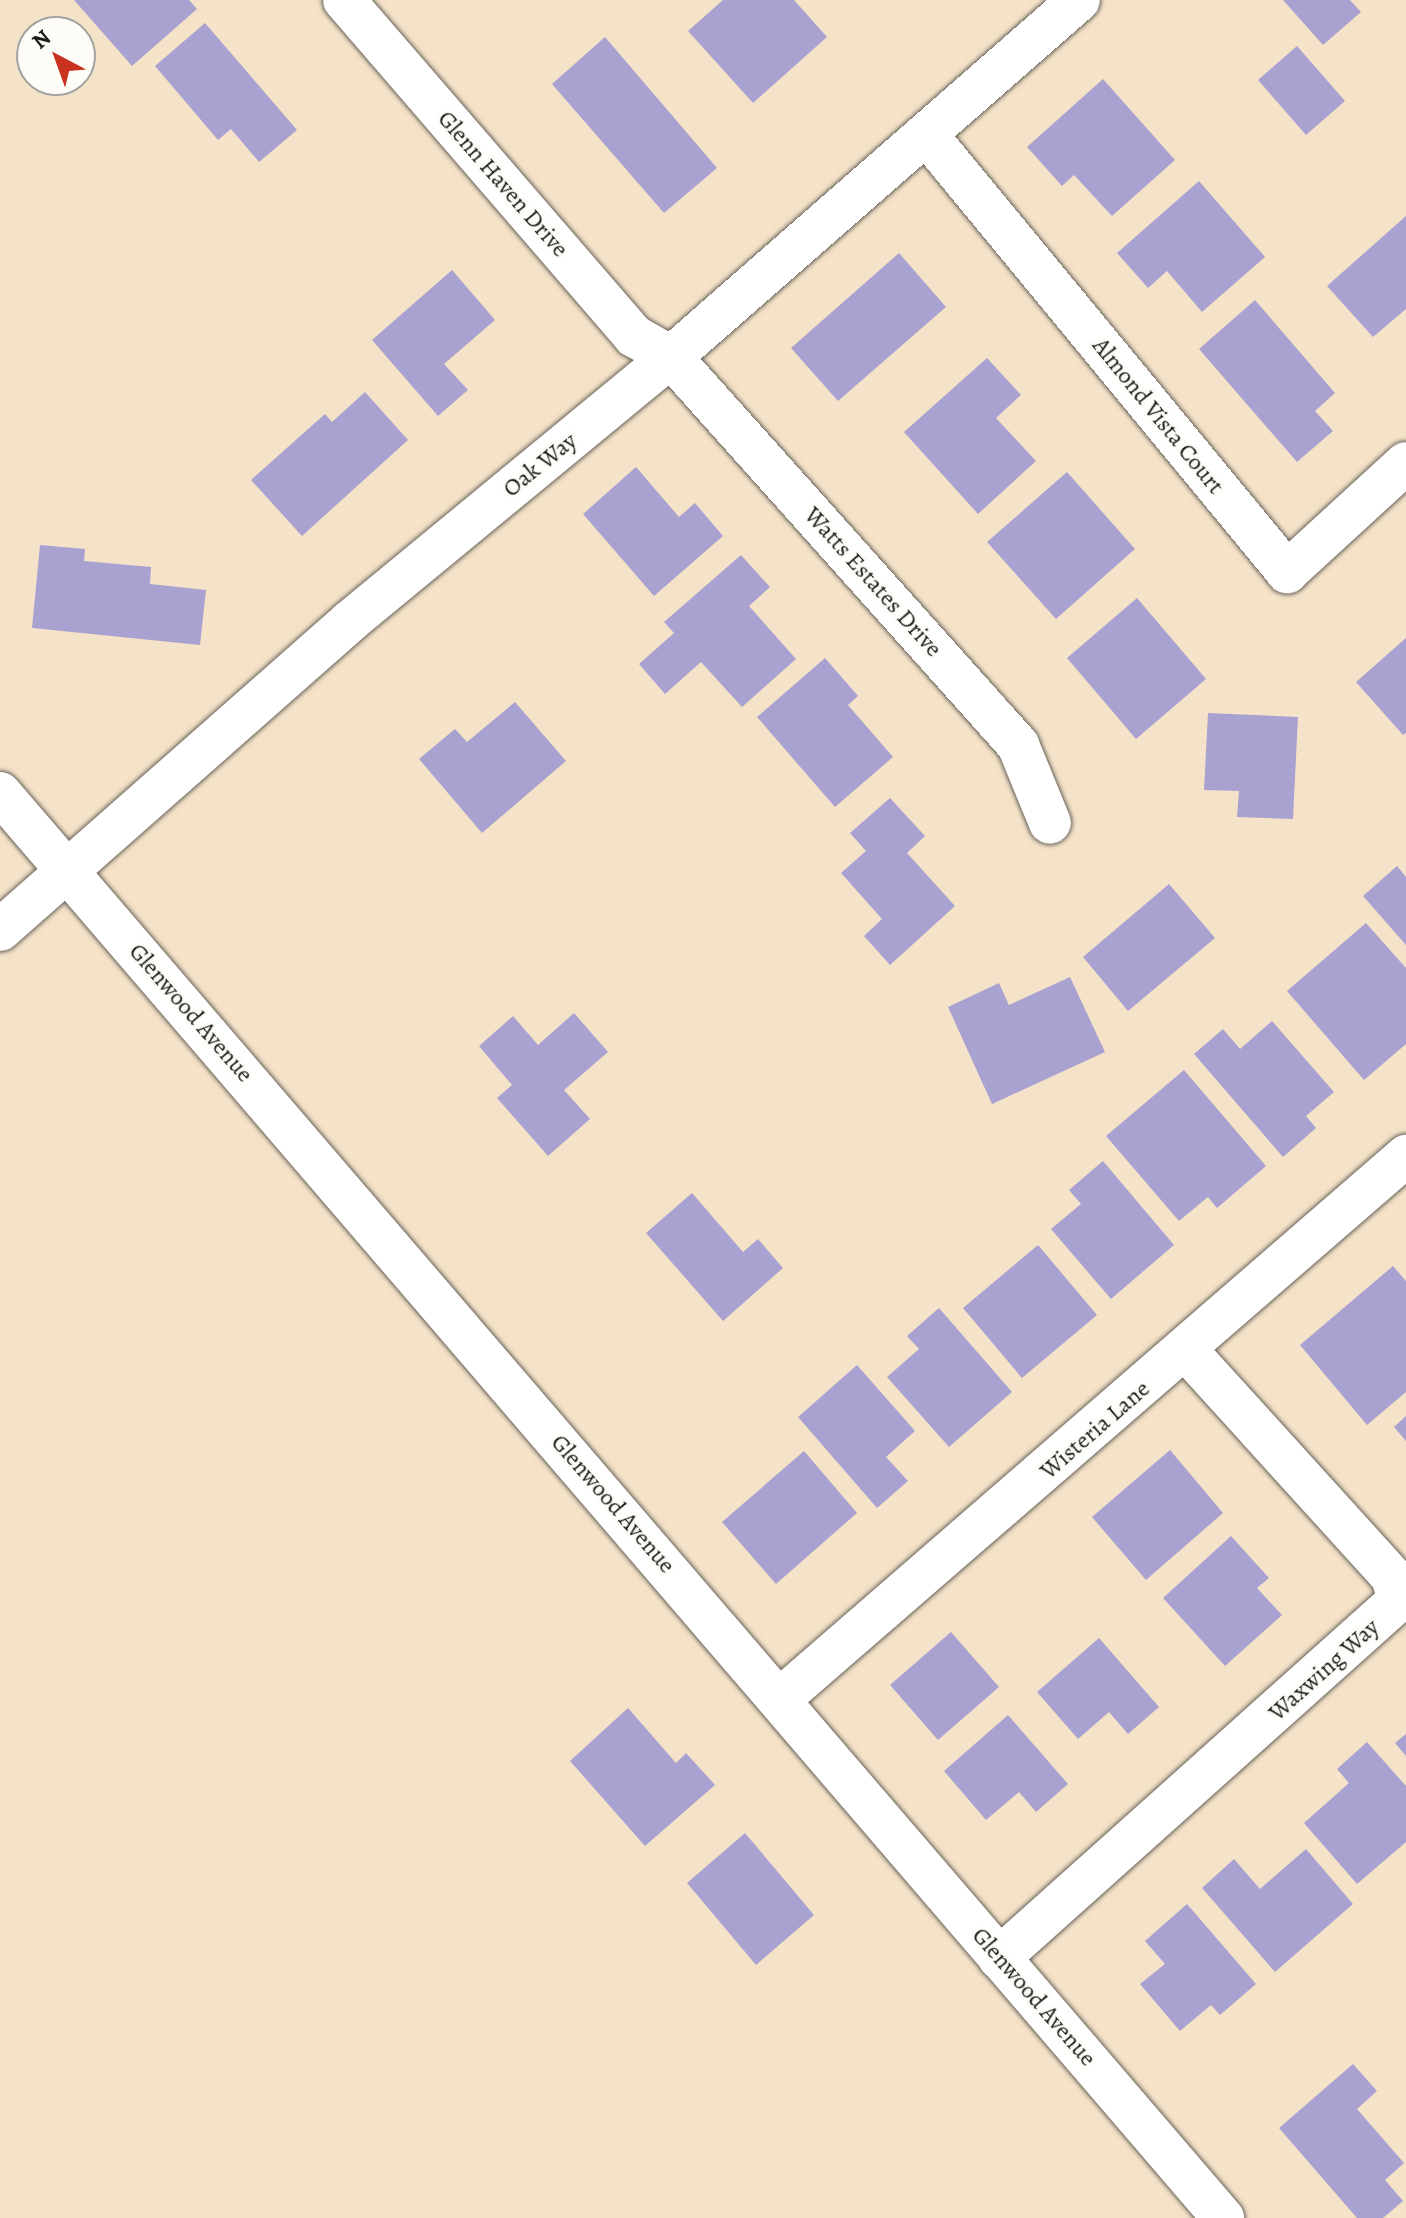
<!DOCTYPE html>
<style>
body{margin:0}
#map{position:relative;width:1406px;height:2218px;overflow:hidden;background:#f5e3c9;font-family:Alegreya,serif}
div>[style]{position:absolute}
[style*='--x']{left:calc(var(--x)*1px);top:calc(var(--y)*1px);width:calc(var(--w)*1px);rotate:calc(var(--a)*1deg)}
.building>*{inset:0;background:#a9a1d0}
.roads{filter:drop-shadow(0 0 2px #686259) drop-shadow(0 0 2px #686259)}
.minor>*{height:42px;margin:-21px;padding:0 21px;transform-origin:21px;border-radius:21px;background:#fff}
span{translate:-50% -50%;white-space:nowrap;text-align:center;line-height:1.15;-webkit-text-stroke:6px #fdfcf7;paint-order:stroke}
.street-label{font-size:24px;color:#1c1c1c}
.north{position:absolute;left:16px;top:16px;width:80px;height:80px;box-sizing:border-box;background:#fdfcf7;border:2px solid #a3a29f;border-radius:50%;rotate:319deg;font-size:22px;font-weight:700;line-height:32px;text-align:center;color:#1c1c1c}
.north::after{content:'';display:block;margin:auto;width:28px;height:36px;background:#c8321e;clip-path:polygon(50% 0,100% 100%,50% 72%,0 100%)}
</style>
<div id="map">
<div class="building">
<i style="clip-path:polygon(74px 0,189px 0,197px 9px,132px 66px)"></i>
<i style="clip-path:polygon(723px 0,794px 0,827px 37px,753px 103px,688px 31px)"></i>
<i style="clip-path:polygon(1283px 0,1350px 0,1361px 12px,1323px 45px)"></i>
<i style="clip-path:polygon(205px 23px,297px 130px,259px 162px,231px 129px,218px 140px,155px 66px)"></i>
<i style="clip-path:polygon(605px 37px,717px 168px,664px 213px,552px 84px)"></i>
<i style="clip-path:polygon(1297px 46px,1345px 101px,1306px 135px,1258px 80px)"></i>
<i style="clip-path:polygon(1103px 79px,1175px 160px,1112px 216px,1074px 175px,1062px 186px,1027px 147px)"></i>
<i style="clip-path:polygon(1199px 181px,1265px 257px,1202px 312px,1167px 271px,1148px 288px,1117px 253px)"></i>
<i style="clip-path:polygon(1406px 216px,1406px 309px,1373px 337px,1327px 286px)"></i>
<i style="clip-path:polygon(899px 253px,946px 307px,838px 401px,791px 348px)"></i>
<i style="clip-path:polygon(452px 270px,495px 320px,444px 364px,468px 390px,438px 416px,372px 340px)"></i>
<i style="clip-path:polygon(1255px 300px,1335px 393px,1315px 411px,1333px 431px,1297px 462px,1199px 349px)"></i>
<i style="clip-path:polygon(987px 358px,1021px 395px,996px 418px,1036px 461px,978px 514px,904px 432px)"></i>
<i style="clip-path:polygon(365px 392px,408px 440px,302px 536px,251px 480px,325px 414px,332px 422px)"></i>
<i style="clip-path:polygon(636px 467px,679px 517px,695px 503px,723px 536px,654px 596px,583px 514px)"></i>
<i style="clip-path:polygon(1067px 472px,1135px 549px,1056px 619px,987px 542px)"></i>
<i style="clip-path:polygon(40px 545px,85px 549px,84px 561px,151px 567px,150px 584px,206px 590px,200px 645px,32px 628px)"></i>
<i style="clip-path:polygon(741px 555px,770px 587px,749px 606px,796px 659px,742px 707px,701px 662px,665px 694px,639px 664px,674px 633px,664px 622px)"></i>
<i style="clip-path:polygon(1137px 598px,1206px 679px,1136px 739px,1067px 658px)"></i>
<i style="clip-path:polygon(1406px 638px,1406px 733px,1403px 735px,1356px 682px)"></i>
<i style="clip-path:polygon(825px 658px,858px 696px,848px 705px,893px 757px,835px 807px,757px 717px)"></i>
<i style="clip-path:polygon(515px 702px,566px 761px,482px 833px,419px 759px,455px 729px,467px 742px)"></i>
<i style="clip-path:polygon(1208px 713px,1298px 717px,1293px 819px,1237px 817px,1239px 791px,1204px 790px)"></i>
<i style="clip-path:polygon(890px 798px,925px 836px,907px 853px,955px 906px,890px 965px,864px 936px,882px 919px,841px 873px,866px 851px,850px 833px)"></i>
<i style="clip-path:polygon(1397px 866px,1406px 877px,1406px 945px,1363px 896px)"></i>
<i style="clip-path:polygon(1169px 884px,1215px 938px,1128px 1011px,1083px 957px)"></i>
<i style="clip-path:polygon(1366px 923px,1406px 968px,1406px 1044px,1364px 1080px,1287px 991px)"></i>
<i style="clip-path:polygon(1070px 977px,1105px 1052px,992px 1104px,948px 1007px,999px 983px,1009px 1005px)"></i>
<i style="clip-path:polygon(574px 1013px,608px 1052px,564px 1090px,590px 1119px,548px 1156px,497px 1098px,512px 1085px,479px 1046px,513px 1016px,538px 1045px)"></i>
<i style="clip-path:polygon(1272px 1021px,1334px 1092px,1306px 1116px,1316px 1128px,1283px 1157px,1194px 1054px,1223px 1029px,1240px 1049px)"></i>
<i style="clip-path:polygon(1184px 1070px,1266px 1166px,1217px 1208px,1208px 1197px,1179px 1221px,1106px 1136px)"></i>
<i style="clip-path:polygon(1103px 1161px,1174px 1245px,1111px 1299px,1051px 1229px,1081px 1204px,1069px 1190px)"></i>
<i style="clip-path:polygon(692px 1193px,743px 1252px,758px 1239px,783px 1268px,723px 1321px,646px 1233px)"></i>
<i style="clip-path:polygon(1038px 1245px,1097px 1315px,1022px 1378px,963px 1308px)"></i>
<i style="clip-path:polygon(1393px 1266px,1406px 1281px,1406px 1392px,1367px 1425px,1300px 1345px)"></i>
<i style="clip-path:polygon(939px 1308px,1012px 1392px,949px 1447px,887px 1377px,919px 1349px,907px 1336px)"></i>
<i style="clip-path:polygon(857px 1365px,915px 1431px,886px 1457px,908px 1481px,877px 1508px,798px 1417px)"></i>
<i style="clip-path:polygon(1406px 1416px,1406px 1441px,1394px 1427px)"></i>
<i style="clip-path:polygon(1170px 1450px,1223px 1513px,1146px 1580px,1092px 1517px)"></i>
<i style="clip-path:polygon(804px 1451px,857px 1513px,776px 1584px,722px 1522px)"></i>
<i style="clip-path:polygon(1231px 1536px,1269px 1578px,1257px 1588px,1282px 1615px,1225px 1666px,1163px 1598px)"></i>
<i style="clip-path:polygon(951px 1632px,999px 1687px,938px 1740px,890px 1685px)"></i>
<i style="clip-path:polygon(1099px 1638px,1159px 1707px,1128px 1734px,1109px 1712px,1078px 1739px,1037px 1692px)"></i>
<i style="clip-path:polygon(628px 1708px,676px 1763px,686px 1753px,715px 1785px,645px 1846px,570px 1761px)"></i>
<i style="clip-path:polygon(1008px 1715px,1068px 1784px,1036px 1812px,1019px 1792px,986px 1820px,944px 1771px)"></i>
<i style="clip-path:polygon(1406px 1734px,1406px 1756px,1395px 1743px)"></i>
<i style="clip-path:polygon(1367px 1742px,1406px 1786px,1406px 1842px,1357px 1884px,1304px 1823px,1349px 1783px,1337px 1769px)"></i>
<i style="clip-path:polygon(745px 1833px,814px 1915px,756px 1965px,687px 1883px)"></i>
<i style="clip-path:polygon(1306px 1849px,1353px 1904px,1275px 1972px,1202px 1888px,1234px 1859px,1260px 1889px)"></i>
<i style="clip-path:polygon(1187px 1904px,1256px 1984px,1220px 2015px,1211px 2005px,1180px 2031px,1140px 1984px,1165px 1964px,1145px 1941px)"></i>
<i style="clip-path:polygon(1353px 2064px,1377px 2091px,1357px 2109px,1404px 2163px,1385px 2180px,1403px 2201px,1383px 2218px,1357px 2218px,1279px 2128px)"></i>
</div>
<div class="roads">
<div class="minor">
<i style="--x:344;--y:0;--w:444;--a:49.2"></i>
<i style="--x:634;--y:336;--w:43;--a:29.6"></i>
<i style="--x:671;--y:357;--w:521;--a:48.19"></i>
<i style="--x:1018;--y:745;--w:84;--a:67.7"></i>
<i style="--x:926;--y:134;--w:568;--a:50.5"></i>
<i style="--x:1287;--y:572;--w:161;--a:-42.5"></i>
<i style="--x:0;--y:793;--w:1878;--a:49.36"></i>
<i style="--x:0;--y:930;--w:465;--a:-41.4"></i>
<i style="--x:349;--y:622;--w:417;--a:-39.5"></i>
<i style="--x:671;--y:357;--w:542;--a:-41.19"></i>
<i style="--x:780;--y:1699;--w:829;--a:-40.94"></i>
<i style="--x:999;--y:1958;--w:537;--a:-41.83"></i>
<i style="--x:1399;--y:1600;--w:24;--a:-107"></i>
<i style="--x:1392;--y:1577;--w:305;--a:-132.2"></i>
</div>
</div>
<div class="street-label">
<span style="left:503px;top:184px;rotate:49deg">Glenn Haven Drive</span>
<span style="left:1158px;top:416px;rotate:51deg">Almond Vista Court</span>
<span style="left:540px;top:465px;rotate:-39deg">Oak Way</span>
<span style="left:873px;top:582px;rotate:48deg">Watts Estates Drive</span>
<span style="left:191px;top:1013px;rotate:49deg">Glenwood Avenue</span>
<span style="left:1095px;top:1430px;rotate:-41deg">Wisteria Lane</span>
<span style="left:613px;top:1504px;rotate:49deg">Glenwood Avenue</span>
<span style="left:1324px;top:1670px;rotate:-42deg">Waxwing Way</span>
<span style="left:1034px;top:1997px;rotate:49deg">Glenwood Avenue</span>
</div>
<div class="north">N</div>
</div>
